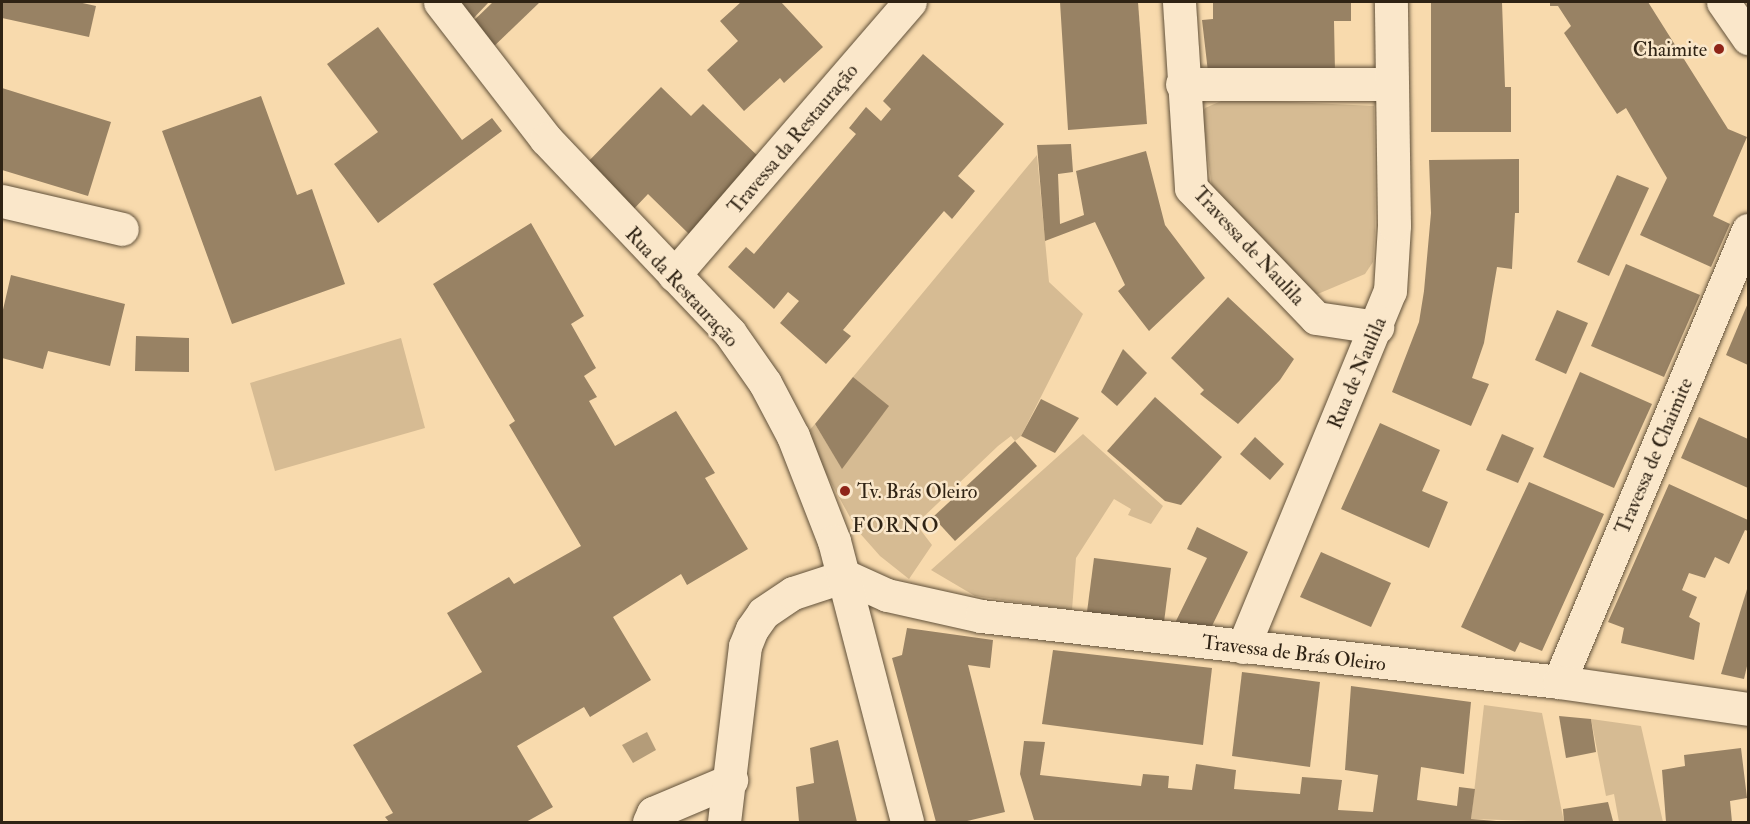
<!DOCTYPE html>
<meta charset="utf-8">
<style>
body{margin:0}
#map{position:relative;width:1750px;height:824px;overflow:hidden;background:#f8daad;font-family:"IM FELL Double Pica",serif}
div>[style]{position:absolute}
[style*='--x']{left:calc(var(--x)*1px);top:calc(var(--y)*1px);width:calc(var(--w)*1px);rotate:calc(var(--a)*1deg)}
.green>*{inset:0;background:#d6bb93}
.water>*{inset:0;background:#b49c79}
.building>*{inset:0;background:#988264}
.roads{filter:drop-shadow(0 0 2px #61513a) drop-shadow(0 0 2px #61513a)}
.minor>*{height:33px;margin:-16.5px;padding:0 16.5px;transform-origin:16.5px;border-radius:16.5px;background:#fae7ca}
.tertiary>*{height:33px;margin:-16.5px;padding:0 16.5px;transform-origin:16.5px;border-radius:16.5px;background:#fae7ca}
.dots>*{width:16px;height:16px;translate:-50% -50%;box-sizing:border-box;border:3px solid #fae7ca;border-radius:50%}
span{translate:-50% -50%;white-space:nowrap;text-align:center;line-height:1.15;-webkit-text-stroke:5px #fae7ca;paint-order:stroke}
.poi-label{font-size:20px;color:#2f2314}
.right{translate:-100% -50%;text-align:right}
.left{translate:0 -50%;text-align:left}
.street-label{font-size:20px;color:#2f2314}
.neighbourhood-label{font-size:21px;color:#2f2314;letter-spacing:1.5px}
.frame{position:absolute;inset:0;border:3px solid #2f2314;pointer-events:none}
</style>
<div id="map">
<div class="green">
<i style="clip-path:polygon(1226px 99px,1374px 106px,1375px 231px,1373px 262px,1365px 274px,1313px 296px,1212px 188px,1202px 114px,1205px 108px)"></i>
<i style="clip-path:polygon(1037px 155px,1049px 282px,1083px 314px,1021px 436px,1015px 441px,1011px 436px,998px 446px,916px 524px,932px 545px,909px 579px,880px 556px,857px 530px,805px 435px,815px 424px,842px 468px,853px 377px)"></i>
<i style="clip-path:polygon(401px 338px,425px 428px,275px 471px,250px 383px)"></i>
<i style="clip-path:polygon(1083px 434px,1163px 506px,1151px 524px,1128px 515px,1131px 509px,1114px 499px,1076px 558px,1072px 610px,975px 596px,931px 570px)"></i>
<i style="clip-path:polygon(1484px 705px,1542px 713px,1564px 822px,1471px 819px)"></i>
<i style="clip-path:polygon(1591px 719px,1641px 726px,1663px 822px,1619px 822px,1614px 794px,1606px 796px)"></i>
</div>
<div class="water">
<i style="clip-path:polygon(647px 732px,656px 750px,633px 763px,622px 745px)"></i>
</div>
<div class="building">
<i style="clip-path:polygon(2px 2px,78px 2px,96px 6px,89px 37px,2px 18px)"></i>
<i style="clip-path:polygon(444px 2px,489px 2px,468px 24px)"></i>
<i style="clip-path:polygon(493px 2px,540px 2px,487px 53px,464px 30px)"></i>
<i style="clip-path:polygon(741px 2px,781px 2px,823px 47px,784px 83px,780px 78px,744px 111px,707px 70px,738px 41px,720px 21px)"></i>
<i style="clip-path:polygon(1060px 2px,1138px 2px,1147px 124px,1068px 130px)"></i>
<i style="clip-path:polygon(1213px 2px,1351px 2px,1351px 21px,1334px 21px,1335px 72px,1208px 72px,1202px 20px,1213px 19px)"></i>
<i style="clip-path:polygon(1431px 2px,1502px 2px,1505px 87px,1511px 87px,1511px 132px,1431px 132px)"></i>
<i style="clip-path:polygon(1550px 2px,1648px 2px,1728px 129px,1747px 137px,1713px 216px,1730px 224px,1711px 267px,1640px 235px,1667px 178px,1626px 108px,1617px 114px,1564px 33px,1571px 26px,1558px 6px,1550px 6px)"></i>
<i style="clip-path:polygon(378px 27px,462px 140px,492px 118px,502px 131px,378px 223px,334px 164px,378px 132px,327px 64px)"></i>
<i style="clip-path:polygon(923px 54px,1004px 124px,958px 176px,975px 191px,952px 219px,944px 211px,843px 330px,851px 336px,826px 364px,780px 323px,799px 301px,788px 292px,774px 309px,728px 267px,746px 247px,754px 254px,856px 134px,849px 128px,866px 107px,881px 121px,891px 109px,883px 101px)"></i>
<i style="clip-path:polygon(661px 87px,691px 116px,703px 104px,761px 159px,689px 234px,648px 194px,630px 213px,582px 168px)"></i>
<i style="clip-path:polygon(2px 88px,111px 122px,88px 196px,2px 170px)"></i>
<i style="clip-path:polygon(261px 96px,297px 195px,312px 189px,345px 284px,232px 324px,162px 131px)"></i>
<i style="clip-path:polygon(1071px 144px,1073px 172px,1058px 174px,1060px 224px,1084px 215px,1076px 171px,1146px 151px,1165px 225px,1205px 278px,1149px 331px,1118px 291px,1125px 285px,1095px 222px,1045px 241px,1037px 145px)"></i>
<i style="clip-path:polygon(1519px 159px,1519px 213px,1515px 213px,1512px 269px,1497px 267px,1484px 343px,1472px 378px,1489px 384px,1471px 426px,1392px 392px,1419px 322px,1424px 291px,1431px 213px,1429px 160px)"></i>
<i style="clip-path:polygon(1617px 175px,1649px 188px,1609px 276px,1577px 262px)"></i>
<i style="clip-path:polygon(531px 223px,584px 316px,571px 324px,596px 368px,584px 376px,597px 397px,589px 401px,615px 446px,676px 411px,715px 473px,705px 478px,748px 549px,687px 585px,681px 574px,613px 617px,651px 680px,590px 717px,584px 707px,517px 746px,553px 807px,526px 822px,389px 822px,385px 817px,393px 813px,353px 745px,482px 672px,447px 613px,509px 577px,514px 584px,581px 546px,509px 425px,515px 421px,433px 284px)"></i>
<i style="clip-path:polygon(1626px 264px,1700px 295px,1664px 377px,1591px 346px)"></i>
<i style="clip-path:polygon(11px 275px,125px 304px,110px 366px,48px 351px,43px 369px,2px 358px,2px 314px)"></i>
<i style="clip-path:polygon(1228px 297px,1294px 359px,1280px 380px,1238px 424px,1200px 394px,1204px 390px,1171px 358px)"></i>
<i style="clip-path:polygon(1748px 303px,1748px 365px,1726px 355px)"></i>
<i style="clip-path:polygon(1557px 310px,1588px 323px,1566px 374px,1535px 360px)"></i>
<i style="clip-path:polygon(136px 336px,189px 338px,189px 372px,135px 371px)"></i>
<i style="clip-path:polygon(1123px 349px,1147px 373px,1117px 406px,1101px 392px)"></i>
<i style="clip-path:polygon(1580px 372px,1652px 404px,1614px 488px,1543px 457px)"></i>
<i style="clip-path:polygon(853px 377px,889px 406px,842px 469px,815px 424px)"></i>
<i style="clip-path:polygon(1155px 397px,1222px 457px,1181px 505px,1165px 501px,1107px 451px)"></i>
<i style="clip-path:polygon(1041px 399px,1079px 418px,1055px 453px,1021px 436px)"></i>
<i style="clip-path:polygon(1699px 417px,1748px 439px,1748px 488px,1681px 458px)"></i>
<i style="clip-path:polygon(1380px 423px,1440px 450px,1422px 491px,1448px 502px,1429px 548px,1341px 509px)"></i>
<i style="clip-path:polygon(1502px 434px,1534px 448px,1518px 483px,1486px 470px)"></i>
<i style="clip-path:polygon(1255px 437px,1284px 464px,1270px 480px,1240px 454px)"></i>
<i style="clip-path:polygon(1015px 441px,1037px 466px,955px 541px,933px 517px)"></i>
<i style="clip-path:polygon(1529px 482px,1604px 514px,1542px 651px,1520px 642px,1515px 652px,1461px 627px)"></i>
<i style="clip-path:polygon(1669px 484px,1748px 520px,1748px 531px,1745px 530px,1729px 564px,1715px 557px,1705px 578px,1689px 573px,1682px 590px,1697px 597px,1689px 617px,1700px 623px,1694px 660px,1621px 643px,1624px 628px,1608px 622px)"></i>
<i style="clip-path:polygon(1197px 527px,1248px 552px,1212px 626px,1175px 623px,1207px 558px,1187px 549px)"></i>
<i style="clip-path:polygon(1321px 552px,1391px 583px,1371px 627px,1300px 597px)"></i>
<i style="clip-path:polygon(1094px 558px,1171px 568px,1164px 622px,1087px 612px)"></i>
<i style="clip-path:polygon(1748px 586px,1748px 662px,1744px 679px,1721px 674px)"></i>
<i style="clip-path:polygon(907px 628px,993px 640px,990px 668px,968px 665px,1005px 812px,963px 822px,936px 822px,892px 658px,902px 655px)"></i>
<i style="clip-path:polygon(1053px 650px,1212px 668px,1203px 745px,1042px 724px)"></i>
<i style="clip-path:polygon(1242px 672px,1320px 682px,1310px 767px,1232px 756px)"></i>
<i style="clip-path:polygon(1351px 686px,1471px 702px,1464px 774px,1421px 767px,1417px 800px,1457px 806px,1459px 787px,1475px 789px,1471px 819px,1509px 822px,1034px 820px,1020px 774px,1024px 741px,1045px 742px,1040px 775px,1141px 786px,1143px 774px,1169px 776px,1168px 788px,1192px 790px,1196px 764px,1236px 770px,1234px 789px,1300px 794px,1302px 777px,1342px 780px,1338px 810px,1373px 812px,1378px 775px,1345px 770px)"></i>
<i style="clip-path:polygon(1559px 716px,1591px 719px,1596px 752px,1566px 758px)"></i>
<i style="clip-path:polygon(838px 740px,857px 822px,799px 822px,796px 787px,814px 783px,810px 748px)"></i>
<i style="clip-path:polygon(1741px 748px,1747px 798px,1730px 801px,1732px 822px,1666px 822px,1662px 770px,1685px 766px,1684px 755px)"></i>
<i style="clip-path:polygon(1608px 802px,1613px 821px,1564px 822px,1563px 809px)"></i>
</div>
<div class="roads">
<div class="minor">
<i style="--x:1179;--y:2;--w:186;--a:86.3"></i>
<i style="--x:1191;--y:188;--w:180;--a:46.1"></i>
<i style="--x:1316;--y:318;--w:62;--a:8.4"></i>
<i style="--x:1723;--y:2;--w:44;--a:55.2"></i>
<i style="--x:1182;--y:84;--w:209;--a:0"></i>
<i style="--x:2;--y:201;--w:123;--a:13.1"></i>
<i style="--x:674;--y:275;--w:361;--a:-49.2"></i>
<i style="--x:1243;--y:647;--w:385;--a:-67.6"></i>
<i style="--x:1390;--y:291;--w:66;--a:-86.5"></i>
<i style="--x:1394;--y:225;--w:223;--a:-90.8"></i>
<i style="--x:1559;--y:682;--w:490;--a:-67.3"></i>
<i style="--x:649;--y:822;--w:10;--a:-66"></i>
<i style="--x:653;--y:813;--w:85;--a:-22.9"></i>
<i style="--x:724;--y:822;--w:177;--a:-83.2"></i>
<i style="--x:745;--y:646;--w:18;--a:-68"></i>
<i style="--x:752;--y:629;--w:19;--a:-55"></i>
<i style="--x:763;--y:613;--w:36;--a:-34"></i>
<i style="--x:793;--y:593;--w:55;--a:-18.1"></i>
<i style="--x:845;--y:576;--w:46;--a:24.3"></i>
<i style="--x:887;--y:595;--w:96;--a:12.6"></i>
<i style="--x:981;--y:616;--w:582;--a:6.51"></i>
<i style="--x:1559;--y:682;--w:191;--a:8.1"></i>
</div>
<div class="tertiary">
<i style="--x:440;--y:2;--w:173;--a:52.3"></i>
<i style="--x:546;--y:139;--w:267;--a:46.5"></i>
<i style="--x:730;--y:333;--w:61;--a:55"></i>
<i style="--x:765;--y:383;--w:60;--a:62.2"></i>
<i style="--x:793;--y:436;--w:113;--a:68.7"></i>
<i style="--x:834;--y:541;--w:290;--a:75.4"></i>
</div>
</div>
<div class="dots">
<i style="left:1719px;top:49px;background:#8f2418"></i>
<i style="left:845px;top:491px;background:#8f2418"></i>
</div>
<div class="poi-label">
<span class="right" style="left:1707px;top:49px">Chaimite</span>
<span class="left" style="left:857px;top:491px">Tv. Brás Oleiro</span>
</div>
<div class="street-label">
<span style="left:793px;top:139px;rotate:-50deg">Travessa da Restauração</span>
<span style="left:1249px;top:246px;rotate:47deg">Travessa de Naulila</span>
<span style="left:682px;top:287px;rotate:47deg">Rua da Restauração</span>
<span style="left:1357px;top:373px;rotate:-67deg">Rua de Naulila</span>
<span style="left:1654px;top:456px;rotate:-67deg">Travessa de Chaimite</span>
<span style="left:1294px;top:653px;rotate:7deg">Travessa de Brás Oleiro</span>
</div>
<div class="neighbourhood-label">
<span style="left:896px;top:526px">FORNO</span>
</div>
<div class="frame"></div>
</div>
